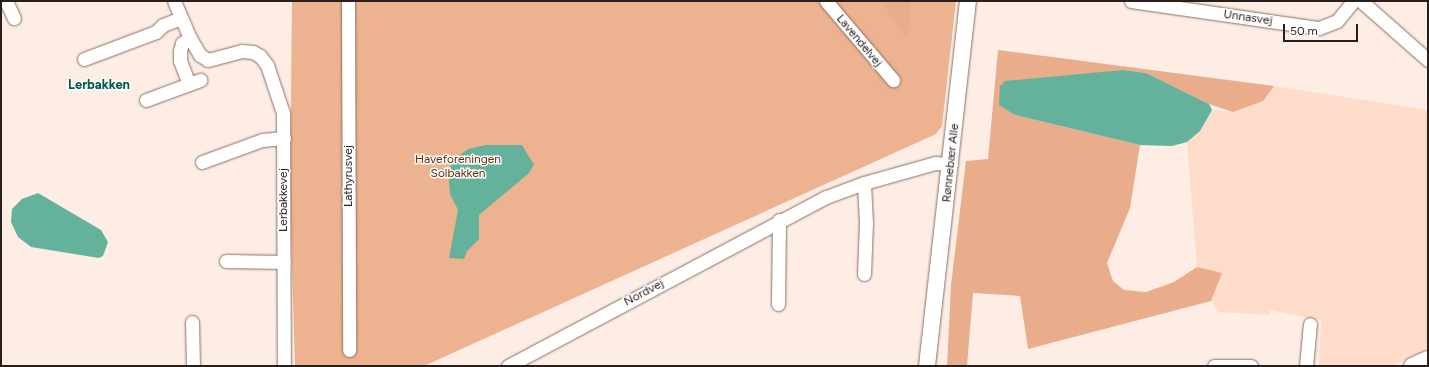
<!DOCTYPE html>
<meta charset="utf-8">
<style>
body{margin:0}
#map{position:relative;width:1429px;height:367px;overflow:hidden;background:#fdede4;font-family:Figtree,sans-serif}
div>[style]{position:absolute}
[style*='--x']{left:calc(var(--x)*1px);top:calc(var(--y)*1px);width:calc(var(--w)*1px);rotate:calc(var(--a)*1deg)}
.built>*{inset:0;background:#fedcca}
.green>*{inset:0;background:#edb290}
.forest>*{inset:0;background:#e9ad8b}
.water>*{inset:0;background:#65b29c}
.roads{filter:drop-shadow(0 0 1px #877063) drop-shadow(0 0 1px #877063)}
.minor>*{height:13px;margin:-6.5px;padding:0 6.5px;transform-origin:6.5px;border-radius:6.5px;background:#fff}
.major>*{height:16px;margin:-8px;padding:0 8px;transform-origin:8px;border-radius:8px;background:#fff}
span{translate:-50% -50%;white-space:nowrap;text-align:center;line-height:1.15;-webkit-text-stroke:3px #fefefe;paint-order:stroke}
.street-label{font-size:12px;color:#281f1a}
.park-label{font-size:12px;color:#632d04}
.neighbourhood-label{font-size:13px;color:#005a47;font-weight:700}
.frame{position:absolute;inset:0;border:2px solid #281f1a;pointer-events:none}
.scale{position:absolute;left:1283px;top:24px;width:75px;height:18px;box-sizing:border-box;border:2px solid #281f1a;border-top:0;padding-left:5px;font-size:12px;line-height:14px;white-space:nowrap;color:#281f1a;-webkit-text-stroke:3px #fefefe;paint-order:stroke}
</style>
<div id="map">
<div class="built">
<i style="clip-path:polygon(1274px 86px,1428px 110px,1428px 348px,1392px 366px,1319px 366px,1321px 320px,1270px 310px,1269px 315px,1218px 312px,1211px 301px,1222px 273px,1197px 267px,1187px 142px,1200px 131px,1212px 110px,1233px 112px,1263px 101px)"></i>
</div>
<div class="green">
<i style="clip-path:polygon(292px 1px,956px 1px,942px 126px,936px 134px,424px 366px,295px 366px,290px 195px)"></i>
</div>
<div class="forest">
<i style="clip-path:polygon(880px 1px,911px 1px,907px 38px)"></i>
<i style="clip-path:polygon(998px 50px,1274px 86px,1263px 101px,1233px 112px,1209px 104px,1146px 73px,1123px 70px,1075px 76px,1015px 115px,1140px 145px,1130px 208px,1107px 263px,1113px 281px,1124px 290px,1146px 292px,1174px 282px,1197px 267px,1222px 273px,1211px 301px,1028px 349px,1020px 296px,973px 293px,967px 366px,947px 366px,951px 285px,966px 161px,988px 159px)"></i>
</div>
<div class="water">
<i style="clip-path:polygon(1123px 70px,1146px 73px,1209px 104px,1212px 110px,1200px 131px,1187px 142px,1172px 146px,1140px 145px,1015px 115px,999px 105px,1000px 86px,1005px 81px)"></i>
<i style="clip-path:polygon(486px 145px,522px 145px,534px 165px,528px 174px,479px 215px,479px 239px,467px 251px,464px 259px,449px 258px,458px 210px,450px 194px,448px 170px,457px 157px,468px 149px)"></i>
<i style="clip-path:polygon(38px 193px,101px 230px,108px 242px,103px 256px,99px 258px,31px 247px,18px 237px,11px 222px,12px 209px,22px 199px)"></i>
</div>
<div class="roads">
<div class="minor">
<i style="--x:6;--y:1;--w:19;--a:65"></i>
<i style="--x:174;--y:1;--w:40;--a:66.6"></i>
<i style="--x:190;--y:38;--w:20;--a:60"></i>
<i style="--x:200;--y:55;--w:9;--a:32"></i>
<i style="--x:208;--y:60;--w:34;--a:-15"></i>
<i style="--x:241;--y:51;--w:12;--a:5"></i>
<i style="--x:253;--y:52;--w:8;--a:30"></i>
<i style="--x:260;--y:56;--w:11;--a:52"></i>
<i style="--x:267;--y:65;--w:51;--a:71.6"></i>
<i style="--x:283;--y:113;--w:253;--a:89.8"></i>
<i style="--x:348;--y:1;--w:349;--a:89.8"></i>
<i style="--x:826;--y:1;--w:104;--a:49.7"></i>
<i style="--x:1131;--y:1;--w:190;--a:8.2"></i>
<i style="--x:1319;--y:28;--w:19;--a:-21"></i>
<i style="--x:1337;--y:21;--w:26;--a:-51"></i>
<i style="--x:1361;--y:1;--w:89;--a:41.4"></i>
<i style="--x:84;--y:59;--w:77;--a:-20.6"></i>
<i style="--x:156;--y:32;--w:10;--a:-45"></i>
<i style="--x:163;--y:25;--w:19;--a:-21"></i>
<i style="--x:189;--y:84;--w:25;--a:-111"></i>
<i style="--x:180;--y:61;--w:10;--a:-90"></i>
<i style="--x:180;--y:51;--w:8;--a:-76"></i>
<i style="--x:182;--y:43;--w:9;--a:-32"></i>
<i style="--x:146;--y:100;--w:58;--a:-20.3"></i>
<i style="--x:202;--y:162;--w:64;--a:-20.1"></i>
<i style="--x:262;--y:140;--w:22;--a:-5"></i>
<i style="--x:226;--y:261;--w:58;--a:1"></i>
<i style="--x:864;--y:274;--w:51;--a:-87.8"></i>
<i style="--x:866;--y:223;--w:40;--a:-92.9"></i>
<i style="--x:778;--y:304;--w:84;--a:-89.3"></i>
<i style="--x:192;--y:322;--w:44;--a:88.7"></i>
<i style="--x:508;--y:366;--w:360;--a:-28"></i>
<i style="--x:826;--y:197;--w:40;--a:-20.2"></i>
<i style="--x:864;--y:183;--w:74;--a:-15.7"></i>
<i style="--x:935;--y:163;--w:16;--a:4"></i>
<i style="--x:1214;--y:366;--w:37;--a:0"></i>
<i style="--x:1306;--y:366;--w:42;--a:-84.6"></i>
</div>
<div class="major">
<i style="--x:927;--y:366;--w:367;--a:-83.6"></i>
<i style="--x:1412;--y:366;--w:17;--a:-24"></i>
</div>
</div>
<div class="street-label">
<span style="left:1248px;top:18px;rotate:8deg">Unnasvej</span>
<span style="left:859px;top:41px;rotate:50deg">Lavendelvej</span>
<span style="left:951px;top:163px;rotate:-84deg">Rønnebær Alle</span>
<span style="left:349px;top:176px;rotate:-90deg">Lathyrusvej</span>
<span style="left:284px;top:200px;rotate:-90deg">Lerbakkevej</span>
<span style="left:644px;top:293px;rotate:-28deg">Nordvej</span>
</div>
<div class="park-label">
<span style="left:458px;top:167px">Haveforeningen<br>Solbakken</span>
</div>
<div class="neighbourhood-label">
<span style="left:99px;top:85px">Lerbakken</span>
</div>
<div class="frame"></div>
<div class="scale">50 m</div>
</div>
